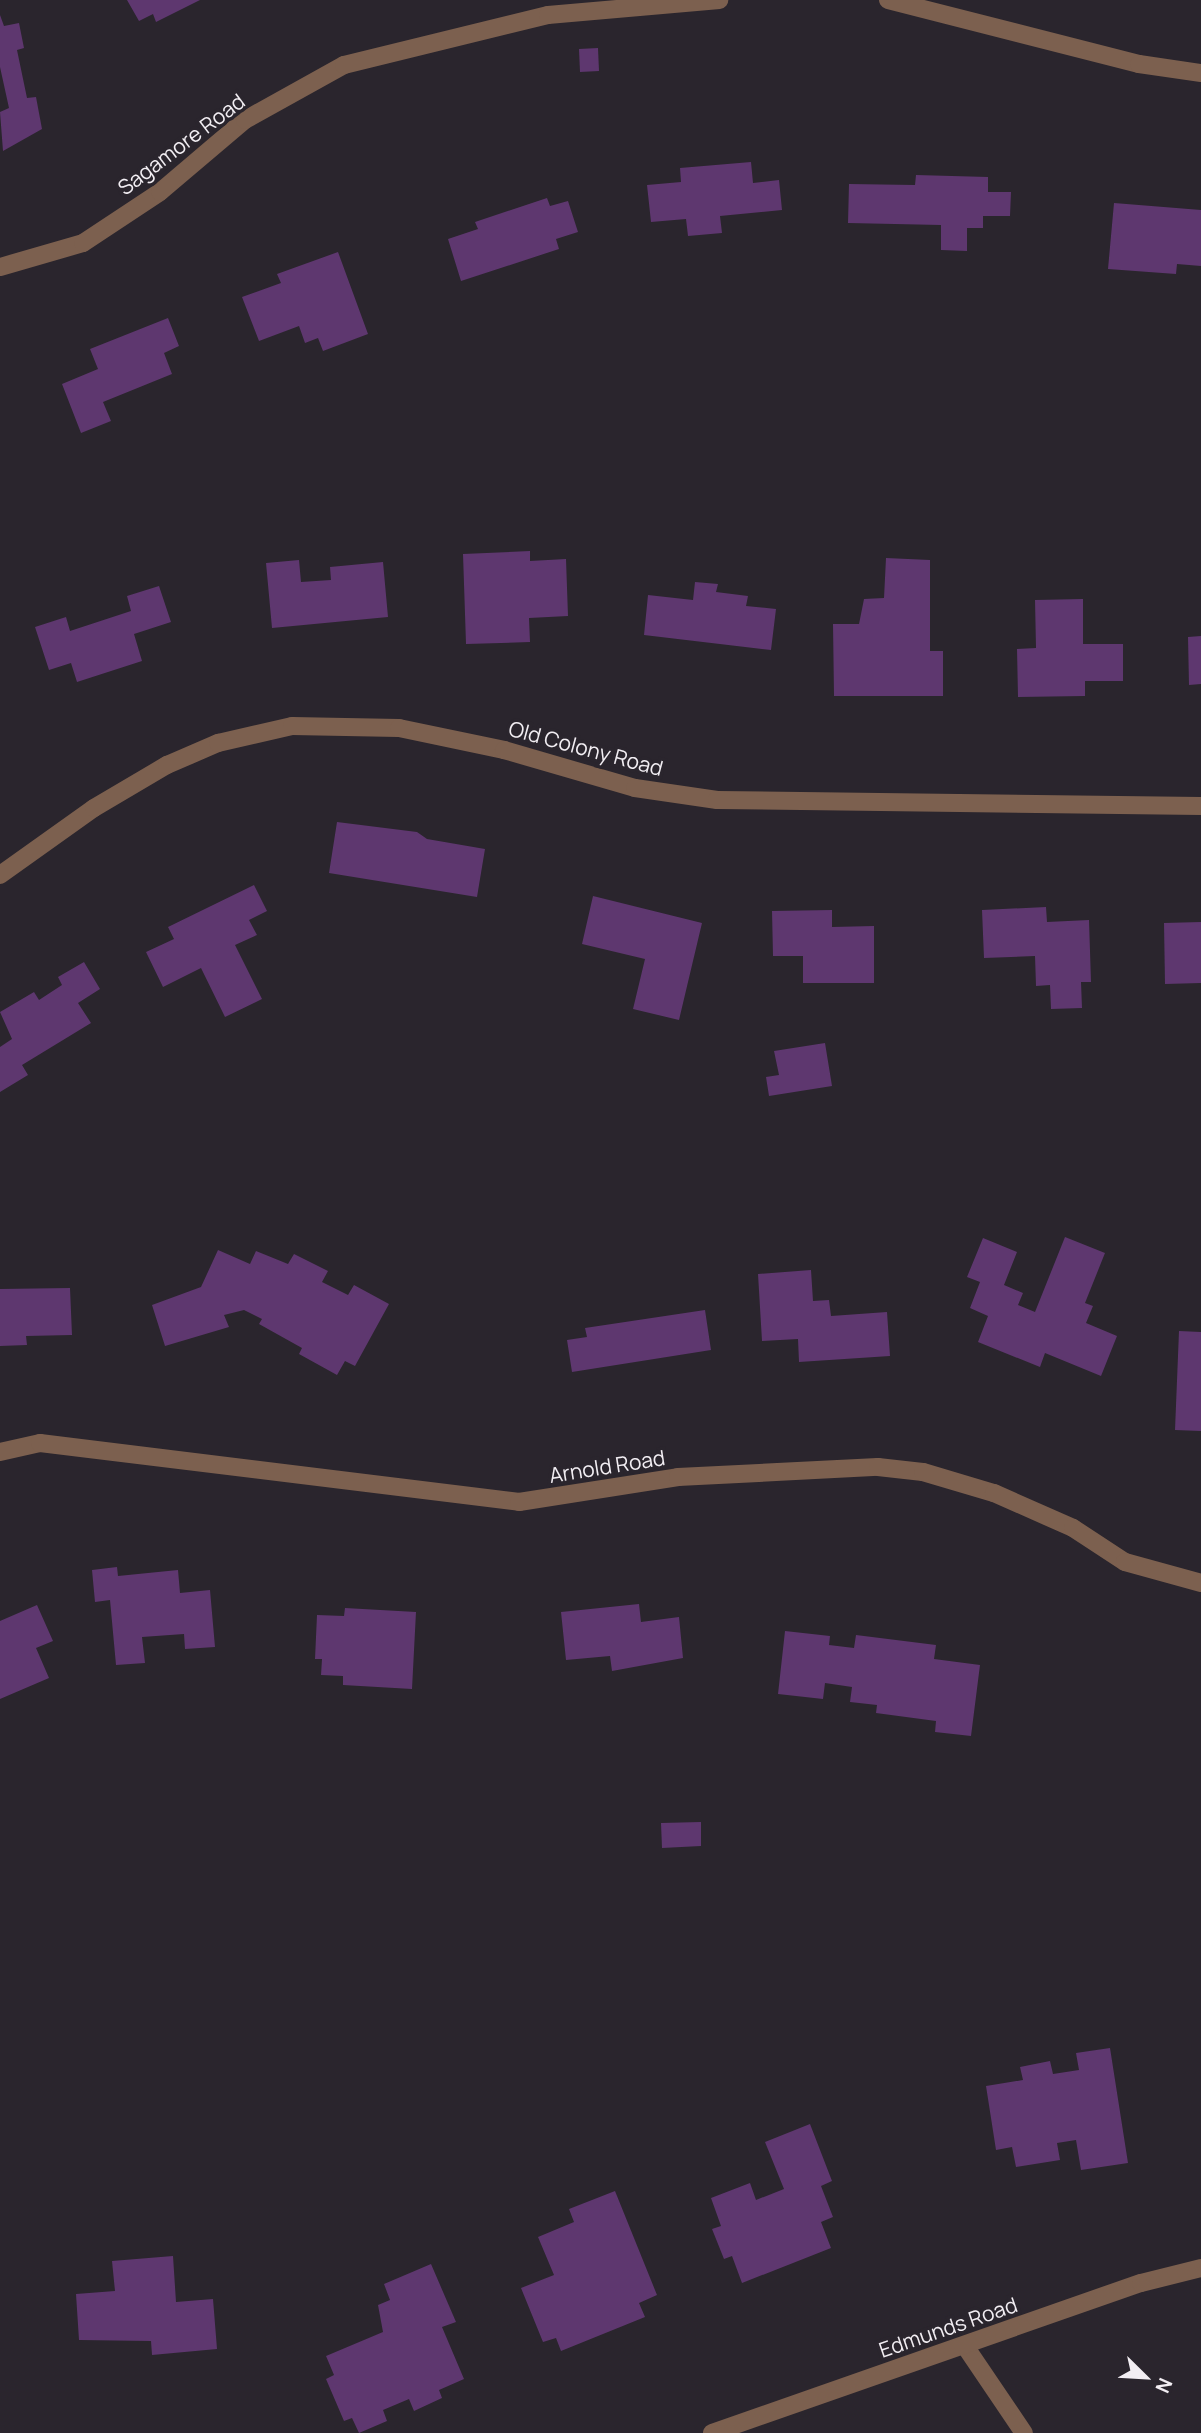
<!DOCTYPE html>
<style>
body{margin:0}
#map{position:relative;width:1201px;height:2433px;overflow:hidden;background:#2a252d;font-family:Manrope,sans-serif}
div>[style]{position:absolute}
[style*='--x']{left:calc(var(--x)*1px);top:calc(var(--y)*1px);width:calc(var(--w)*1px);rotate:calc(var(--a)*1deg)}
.building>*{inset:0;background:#5e376f}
.minor>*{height:18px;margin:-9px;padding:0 9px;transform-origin:9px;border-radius:9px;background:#7c604f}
span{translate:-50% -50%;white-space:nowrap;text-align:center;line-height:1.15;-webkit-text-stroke:7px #2a252d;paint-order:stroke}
.street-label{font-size:21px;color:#f2eef3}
.north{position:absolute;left:1110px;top:2342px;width:70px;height:70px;-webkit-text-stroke:5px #2a252d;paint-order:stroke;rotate:114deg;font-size:19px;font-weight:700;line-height:28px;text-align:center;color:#f2eef3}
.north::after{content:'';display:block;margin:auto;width:24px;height:32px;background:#f2eef3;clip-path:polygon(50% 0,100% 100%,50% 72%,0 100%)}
</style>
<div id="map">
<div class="building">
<i style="clip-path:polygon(127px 0,200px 0,156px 22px,153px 14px,139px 21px)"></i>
<i style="clip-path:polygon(0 15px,4px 26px,19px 23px,24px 48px,17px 50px,27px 98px,36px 97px,42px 129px,3px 151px,0 112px,9px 108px,0 67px)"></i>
<i style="clip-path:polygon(598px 48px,599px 71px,580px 72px,579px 49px)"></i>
<i style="clip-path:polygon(751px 162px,753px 183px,779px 180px,782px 210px,720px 216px,722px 233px,688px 236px,686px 219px,651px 222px,647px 185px,681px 182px,680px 168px)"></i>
<i style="clip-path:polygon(916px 175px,988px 177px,988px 192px,1011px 192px,1010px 216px,983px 216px,983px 228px,967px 228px,967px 251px,941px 250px,941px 225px,848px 223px,849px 184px,915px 185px)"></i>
<i style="clip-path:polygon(547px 198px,550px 206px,568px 201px,578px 232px,556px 239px,559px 249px,461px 281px,448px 239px,478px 229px,475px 222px)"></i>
<i style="clip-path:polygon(1114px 203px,1201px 210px,1201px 266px,1177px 264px,1176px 274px,1108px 269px)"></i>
<i style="clip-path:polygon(338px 252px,368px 334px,323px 351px,318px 338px,305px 343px,299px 326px,259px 341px,242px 297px,281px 283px,277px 274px)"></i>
<i style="clip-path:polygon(168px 318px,179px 346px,164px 353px,172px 374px,103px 402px,111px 421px,81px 433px,62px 384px,98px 369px,90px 349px)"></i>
<i style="clip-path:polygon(530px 551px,530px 561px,566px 559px,568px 616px,529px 618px,530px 642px,466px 644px,463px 554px)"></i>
<i style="clip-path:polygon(886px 558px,930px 560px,930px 651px,943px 651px,943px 696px,834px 696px,833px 624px,859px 624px,864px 599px,884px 598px)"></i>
<i style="clip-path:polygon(299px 560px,301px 582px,331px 580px,330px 567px,383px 562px,388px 617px,272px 628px,266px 563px)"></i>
<i style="clip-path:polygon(695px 582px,718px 584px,716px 592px,748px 596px,746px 606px,776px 609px,771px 650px,644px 635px,648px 595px,693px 600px)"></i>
<i style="clip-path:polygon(159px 586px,171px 622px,134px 634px,142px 661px,77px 682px,71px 663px,49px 670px,35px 627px,66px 617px,70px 631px,131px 611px,127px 596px)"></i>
<i style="clip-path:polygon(1083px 599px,1083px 644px,1123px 644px,1123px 681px,1085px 681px,1085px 696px,1018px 697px,1017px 649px,1036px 648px,1035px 600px)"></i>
<i style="clip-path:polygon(1201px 636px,1201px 684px,1189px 685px,1188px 637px)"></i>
<i style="clip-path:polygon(337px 822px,417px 832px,427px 839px,485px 849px,477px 897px,329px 873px)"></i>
<i style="clip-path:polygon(254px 885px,267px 911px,249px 920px,257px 935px,235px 945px,262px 999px,225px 1017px,201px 968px,163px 987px,146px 952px,174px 939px,168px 927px)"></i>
<i style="clip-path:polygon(593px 896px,702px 923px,679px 1020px,633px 1009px,645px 959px,582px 944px)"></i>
<i style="clip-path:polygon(1046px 907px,1047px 922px,1089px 920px,1091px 982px,1081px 982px,1082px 1008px,1051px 1009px,1050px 985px,1036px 986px,1035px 956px,984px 958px,982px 910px)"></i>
<i style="clip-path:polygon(832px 910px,832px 927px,874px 926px,874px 983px,803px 983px,803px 956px,773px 956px,772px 911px)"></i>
<i style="clip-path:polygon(1201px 922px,1201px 983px,1165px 984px,1164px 923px)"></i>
<i style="clip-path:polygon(84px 962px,100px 989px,78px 1003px,91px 1023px,22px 1065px,28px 1075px,0 1092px,0 1047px,12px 1039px,0 1012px,34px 992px,39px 1000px,62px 985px,58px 977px)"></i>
<i style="clip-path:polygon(825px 1043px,832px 1086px,769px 1096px,766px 1077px,779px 1075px,774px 1051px)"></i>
<i style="clip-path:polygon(1065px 1237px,1105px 1253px,1085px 1303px,1093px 1306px,1086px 1323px,1117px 1336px,1101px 1376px,1045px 1353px,1040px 1367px,978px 1342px,988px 1316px,970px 1308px,980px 1282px,967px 1277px,983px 1238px,1017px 1252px,1004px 1285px,1023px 1293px,1018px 1305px,1035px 1312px)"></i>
<i style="clip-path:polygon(218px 1250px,250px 1264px,256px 1251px,288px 1264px,294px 1254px,328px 1271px,322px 1282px,348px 1295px,354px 1285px,389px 1304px,355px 1366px,345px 1361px,337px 1375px,299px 1354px,302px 1348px,259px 1324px,262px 1319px,244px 1310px,224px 1315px,229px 1327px,165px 1346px,152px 1305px,201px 1287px)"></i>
<i style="clip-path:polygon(811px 1270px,813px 1301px,829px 1300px,831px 1316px,887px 1312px,890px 1356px,799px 1362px,798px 1339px,762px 1341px,758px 1274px)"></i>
<i style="clip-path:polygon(70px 1288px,72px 1335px,26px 1336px,27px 1345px,0 1346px,0 1289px)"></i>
<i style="clip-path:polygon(705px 1310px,711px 1350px,572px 1372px,567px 1340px,587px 1337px,585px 1328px)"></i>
<i style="clip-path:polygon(1179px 1331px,1201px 1332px,1201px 1431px,1175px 1430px)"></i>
<i style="clip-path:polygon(117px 1567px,118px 1576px,178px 1570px,180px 1593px,210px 1590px,215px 1647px,185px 1649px,184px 1634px,142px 1637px,145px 1663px,116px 1665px,110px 1600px,95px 1602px,92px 1570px)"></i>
<i style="clip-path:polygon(639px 1604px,641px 1622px,679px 1617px,683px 1658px,612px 1671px,610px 1656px,566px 1660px,561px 1612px)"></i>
<i style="clip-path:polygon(37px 1605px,53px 1641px,36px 1648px,49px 1678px,0 1699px,0 1621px)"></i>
<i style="clip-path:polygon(345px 1608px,416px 1612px,412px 1689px,343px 1685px,343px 1676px,321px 1675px,322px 1659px,315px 1659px,317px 1615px,344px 1616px)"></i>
<i style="clip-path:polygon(785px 1631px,830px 1636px,829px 1645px,854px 1648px,856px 1635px,936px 1645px,934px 1659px,980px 1665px,971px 1736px,935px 1732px,936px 1721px,876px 1713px,877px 1705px,850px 1702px,852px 1687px,825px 1683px,823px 1699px,778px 1694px)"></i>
<i style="clip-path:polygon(701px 1822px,701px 1846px,662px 1848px,661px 1823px)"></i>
<i style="clip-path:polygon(1110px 2048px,1128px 2163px,1081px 2170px,1076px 2140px,1057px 2143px,1060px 2160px,1016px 2167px,1012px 2147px,996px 2150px,986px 2086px,1023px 2080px,1020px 2067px,1050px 2061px,1053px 2074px,1079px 2070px,1076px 2053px)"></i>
<i style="clip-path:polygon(810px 2124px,832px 2181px,821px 2186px,833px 2217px,821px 2222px,831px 2248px,742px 2283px,732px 2256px,724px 2259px,712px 2229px,721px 2226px,711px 2198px,750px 2183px,756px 2200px,784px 2189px,765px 2142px)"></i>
<i style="clip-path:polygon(615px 2191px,657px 2295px,639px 2303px,645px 2317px,561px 2351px,556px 2338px,543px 2342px,521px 2288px,554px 2275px,538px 2237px,574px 2222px,569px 2209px)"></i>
<i style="clip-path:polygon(173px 2256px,176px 2302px,213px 2299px,217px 2349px,152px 2355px,151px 2341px,79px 2340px,76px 2294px,115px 2291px,112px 2261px)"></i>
<i style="clip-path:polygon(431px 2264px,456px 2322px,442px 2327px,464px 2379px,439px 2390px,442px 2398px,414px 2411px,409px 2399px,383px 2410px,387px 2421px,359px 2433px,352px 2418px,344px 2421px,326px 2379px,334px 2375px,326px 2356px,383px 2332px,378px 2305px,390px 2300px,384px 2284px)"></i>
</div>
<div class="minor">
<i style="--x:888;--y:0;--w:259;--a:14.3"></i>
<i style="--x:1139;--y:64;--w:63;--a:8.3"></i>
<i style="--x:0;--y:267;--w:86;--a:-16.1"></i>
<i style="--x:83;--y:243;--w:92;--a:-33.5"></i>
<i style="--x:160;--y:192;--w:111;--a:-40.3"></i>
<i style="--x:245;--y:120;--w:113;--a:-29.1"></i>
<i style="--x:344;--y:65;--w:210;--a:-13.8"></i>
<i style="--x:548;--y:15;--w:172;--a:-5"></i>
<i style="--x:0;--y:875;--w:115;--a:-35.5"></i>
<i style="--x:94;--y:808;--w:85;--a:-30.5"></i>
<i style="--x:167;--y:765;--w:56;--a:-23.3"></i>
<i style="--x:218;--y:743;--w:76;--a:-12.9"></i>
<i style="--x:292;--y:726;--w:107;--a:1.1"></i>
<i style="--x:399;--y:728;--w:107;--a:11.8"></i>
<i style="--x:504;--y:750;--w:136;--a:16.2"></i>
<i style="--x:635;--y:788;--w:83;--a:8.3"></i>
<i style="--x:717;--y:800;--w:484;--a:0.7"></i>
<i style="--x:0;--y:1452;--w:41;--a:-12.7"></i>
<i style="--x:40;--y:1443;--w:483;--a:7"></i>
<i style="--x:519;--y:1502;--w:161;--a:-8.9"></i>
<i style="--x:678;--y:1477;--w:200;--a:-2.9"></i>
<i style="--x:878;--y:1467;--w:45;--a:6.3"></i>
<i style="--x:923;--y:1472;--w:74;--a:16.5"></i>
<i style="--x:994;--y:1493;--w:86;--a:23.9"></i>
<i style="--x:1073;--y:1528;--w:62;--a:33.2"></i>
<i style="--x:1125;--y:1562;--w:79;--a:15.4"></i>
<i style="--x:965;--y:2346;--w:105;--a:55.9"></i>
<i style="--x:712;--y:2433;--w:454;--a:-19.3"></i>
<i style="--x:1141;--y:2283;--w:62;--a:-14"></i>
</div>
<div class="street-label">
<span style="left:181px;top:144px;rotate:-37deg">Sagamore Road</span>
<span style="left:586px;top:748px;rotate:15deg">Old Colony Road</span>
<span style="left:607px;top:1466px;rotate:-9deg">Arnold Road</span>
<span style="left:948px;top:2327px;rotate:-19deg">Edmunds Road</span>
</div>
<div class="north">N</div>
</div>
